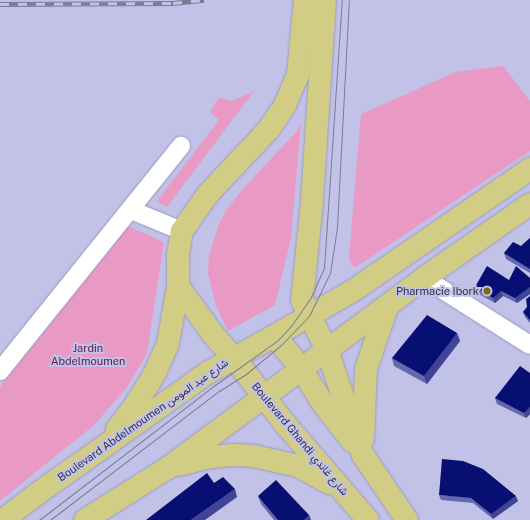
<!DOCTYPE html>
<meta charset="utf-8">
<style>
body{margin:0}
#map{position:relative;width:530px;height:520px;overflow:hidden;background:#c2c1e8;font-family:"Public Sans",Vazirmatn,sans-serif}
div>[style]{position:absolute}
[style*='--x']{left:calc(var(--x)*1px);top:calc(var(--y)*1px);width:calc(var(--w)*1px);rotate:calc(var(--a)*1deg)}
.green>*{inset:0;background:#e89ac4}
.roads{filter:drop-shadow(0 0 1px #9c9bc0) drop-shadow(0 0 1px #9c9bc0)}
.minor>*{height:18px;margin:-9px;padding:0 9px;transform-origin:9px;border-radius:9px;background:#fff}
.major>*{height:22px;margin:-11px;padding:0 11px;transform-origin:11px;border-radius:11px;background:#d1cd84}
.tram>*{height:1px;margin:-0.5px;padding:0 0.5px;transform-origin:0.5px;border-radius:0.5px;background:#7b7b96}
.rail>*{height:4.5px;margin-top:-2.25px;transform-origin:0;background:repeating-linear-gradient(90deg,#c2c1e8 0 9px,#7b7b96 0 18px);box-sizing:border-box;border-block:1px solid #7b7b96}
.wall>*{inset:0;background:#6468ad}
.shaded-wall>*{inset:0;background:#3f4495}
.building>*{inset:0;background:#070f72}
.dots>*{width:11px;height:11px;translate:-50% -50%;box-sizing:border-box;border:2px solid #c2c1e8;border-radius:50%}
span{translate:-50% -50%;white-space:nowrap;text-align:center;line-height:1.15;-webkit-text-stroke:4px #c2c1e8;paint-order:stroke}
.poi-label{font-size:11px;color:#323241}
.right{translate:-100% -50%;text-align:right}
.park-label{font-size:11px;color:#621a47}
.street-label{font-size:11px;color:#323241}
</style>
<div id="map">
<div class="green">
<i style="clip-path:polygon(503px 66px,530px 101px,530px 151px,356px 267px,351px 264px,349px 258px,361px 114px,456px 72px)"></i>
<i style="clip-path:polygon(254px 91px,167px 207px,157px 201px,219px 120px,210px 112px,219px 98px,232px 101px)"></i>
<i style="clip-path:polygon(301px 124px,291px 238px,275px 305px,228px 331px,216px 306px,208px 273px,209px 257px,213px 242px,219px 224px,228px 208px,242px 190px,296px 132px)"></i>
<i style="clip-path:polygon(125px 225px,164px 242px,147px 353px,128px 386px,94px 425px,0 501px,0 387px)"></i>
</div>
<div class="roads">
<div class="minor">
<i style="--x:131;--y:210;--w:55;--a:22.4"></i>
<i style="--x:424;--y:278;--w:125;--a:32.3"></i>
<i style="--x:0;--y:371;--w:289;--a:-51.2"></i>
</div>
<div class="major">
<i style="--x:325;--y:0;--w:202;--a:93.7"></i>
<i style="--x:312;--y:202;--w:99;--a:95.8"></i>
<i style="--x:302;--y:300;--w:56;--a:63.4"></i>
<i style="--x:327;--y:350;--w:111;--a:71.1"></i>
<i style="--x:363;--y:455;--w:78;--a:55.9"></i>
<i style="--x:178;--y:286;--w:58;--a:54.1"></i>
<i style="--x:212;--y:333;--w:45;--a:49.5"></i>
<i style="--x:241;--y:367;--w:73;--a:52.2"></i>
<i style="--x:286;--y:425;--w:125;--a:49.2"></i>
<i style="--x:276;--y:335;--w:5;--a:68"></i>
<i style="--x:278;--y:340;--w:38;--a:51"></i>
<i style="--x:302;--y:370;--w:36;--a:58"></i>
<i style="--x:321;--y:401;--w:51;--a:52.2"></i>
<i style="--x:117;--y:429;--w:28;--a:-52"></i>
<i style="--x:134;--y:407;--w:38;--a:-58"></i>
<i style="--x:154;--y:375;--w:35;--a:-66"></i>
<i style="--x:168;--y:343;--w:58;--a:-80"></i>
<i style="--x:178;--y:286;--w:31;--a:-90"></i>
<i style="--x:178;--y:255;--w:24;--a:-81"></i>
<i style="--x:182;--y:231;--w:45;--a:-54.9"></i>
<i style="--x:208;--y:194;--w:89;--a:-46.8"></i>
<i style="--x:269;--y:129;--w:29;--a:-56"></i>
<i style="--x:285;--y:105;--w:33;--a:-67"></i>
<i style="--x:298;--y:75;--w:75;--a:-84.7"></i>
<i style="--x:363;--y:439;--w:70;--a:-87.5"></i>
<i style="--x:366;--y:369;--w:65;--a:-71.3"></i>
<i style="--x:178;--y:465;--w:34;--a:-14"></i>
<i style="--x:211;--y:457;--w:22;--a:-5"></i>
<i style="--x:233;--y:455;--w:21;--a:3"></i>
<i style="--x:254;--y:456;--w:45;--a:12.8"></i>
<i style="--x:298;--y:466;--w:35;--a:29"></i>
<i style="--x:3;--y:520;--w:43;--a:-37.4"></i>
<i style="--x:37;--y:494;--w:209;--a:-35.4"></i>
<i style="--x:207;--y:373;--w:79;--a:-28.8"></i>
<i style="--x:276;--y:335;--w:90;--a:-30"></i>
<i style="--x:354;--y:290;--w:214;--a:-34.5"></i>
<i style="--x:85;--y:520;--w:99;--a:-32.2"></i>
<i style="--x:169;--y:467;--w:317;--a:-36.5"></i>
<i style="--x:424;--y:278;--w:129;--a:-34.9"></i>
</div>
</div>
<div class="tram">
<i style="--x:39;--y:520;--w:222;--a:-37.5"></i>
<i style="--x:215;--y:385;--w:77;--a:-35.5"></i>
<i style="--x:278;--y:340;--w:19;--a:-47"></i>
<i style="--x:291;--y:326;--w:35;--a:-55"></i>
<i style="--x:311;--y:297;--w:32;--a:-66"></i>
<i style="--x:324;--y:268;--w:269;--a:-86.2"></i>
<i style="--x:50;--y:520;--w:213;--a:-37.4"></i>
<i style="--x:219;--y:391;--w:32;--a:-32"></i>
<i style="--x:246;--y:374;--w:45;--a:-39.6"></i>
<i style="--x:281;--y:345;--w:40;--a:-46"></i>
<i style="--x:309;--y:316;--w:48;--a:-64"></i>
<i style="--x:330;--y:273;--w:47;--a:-81.3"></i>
<i style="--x:337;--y:227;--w:227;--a:-87"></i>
</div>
<div class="rail">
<i style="--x:0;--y:4;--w:173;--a:-0.3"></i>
<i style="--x:173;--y:3;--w:31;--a:-6"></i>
</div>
<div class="wall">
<i style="clip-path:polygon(530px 238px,530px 273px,506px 259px,504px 253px,521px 246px)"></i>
<i style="clip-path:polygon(530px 278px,530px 294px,517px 303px,503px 296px,495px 303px,477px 293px,475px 287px,509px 280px)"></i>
<i style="clip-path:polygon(530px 296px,530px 323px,525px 317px,523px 312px,527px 307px)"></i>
<i style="clip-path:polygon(457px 333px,460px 341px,427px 384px,394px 366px,392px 358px)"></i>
<i style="clip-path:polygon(530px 373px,530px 414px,526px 418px,497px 404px,495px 398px)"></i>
<i style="clip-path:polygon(439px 495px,518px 501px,493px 519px,473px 503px,441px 500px)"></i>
<i style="clip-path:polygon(258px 496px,309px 515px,311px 520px,274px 520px,261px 504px)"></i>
</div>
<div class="shaded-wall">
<i style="clip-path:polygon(530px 287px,530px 294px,517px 303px,515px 298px)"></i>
<i style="clip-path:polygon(501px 291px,503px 296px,495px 303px,493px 298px)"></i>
<i style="clip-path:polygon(457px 333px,460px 341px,427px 384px,424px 376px)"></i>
<i style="clip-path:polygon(530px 407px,530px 414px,526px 418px,524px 413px)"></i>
<i style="clip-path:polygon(235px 489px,237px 497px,205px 520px,191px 520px)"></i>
<i style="clip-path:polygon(516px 496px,518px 501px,493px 519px,491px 514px)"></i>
<i style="clip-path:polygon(309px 515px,311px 520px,304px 520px)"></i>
</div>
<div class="building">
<i style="clip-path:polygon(530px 238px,530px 269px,504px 253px,513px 242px,521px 246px)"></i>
<i style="clip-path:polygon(487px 266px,509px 280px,516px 266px,530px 278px,530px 287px,515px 298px,501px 291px,493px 298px,475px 287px)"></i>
<i style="clip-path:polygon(530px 296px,530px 320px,523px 312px,527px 307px,526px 299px)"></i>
<i style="clip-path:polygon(427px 315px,457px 333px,424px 376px,392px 358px)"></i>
<i style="clip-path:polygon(520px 366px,530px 373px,530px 407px,524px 413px,495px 398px)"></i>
<i style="clip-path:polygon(442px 459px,463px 461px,483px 469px,516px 496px,491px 514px,471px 498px,439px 495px)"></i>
<i style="clip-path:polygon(207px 473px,214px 483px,223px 477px,235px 489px,191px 520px,146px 520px)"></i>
<i style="clip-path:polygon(276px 480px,309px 515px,304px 520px,278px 520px,258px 496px)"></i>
</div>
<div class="dots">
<i style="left:487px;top:291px;background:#746f10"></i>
</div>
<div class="poi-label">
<span class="right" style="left:479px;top:291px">Pharmacie Ibork</span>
</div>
<div class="park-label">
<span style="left:88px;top:355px">Jardin<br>Abdelmoumen</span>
</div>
<div class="street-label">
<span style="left:143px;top:420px;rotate:-35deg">Boulevard Abdelmoumen شارع عبد المومن</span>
<span style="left:300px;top:439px;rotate:50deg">Boulevard Ghandi شارع غاندي</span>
</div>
</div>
